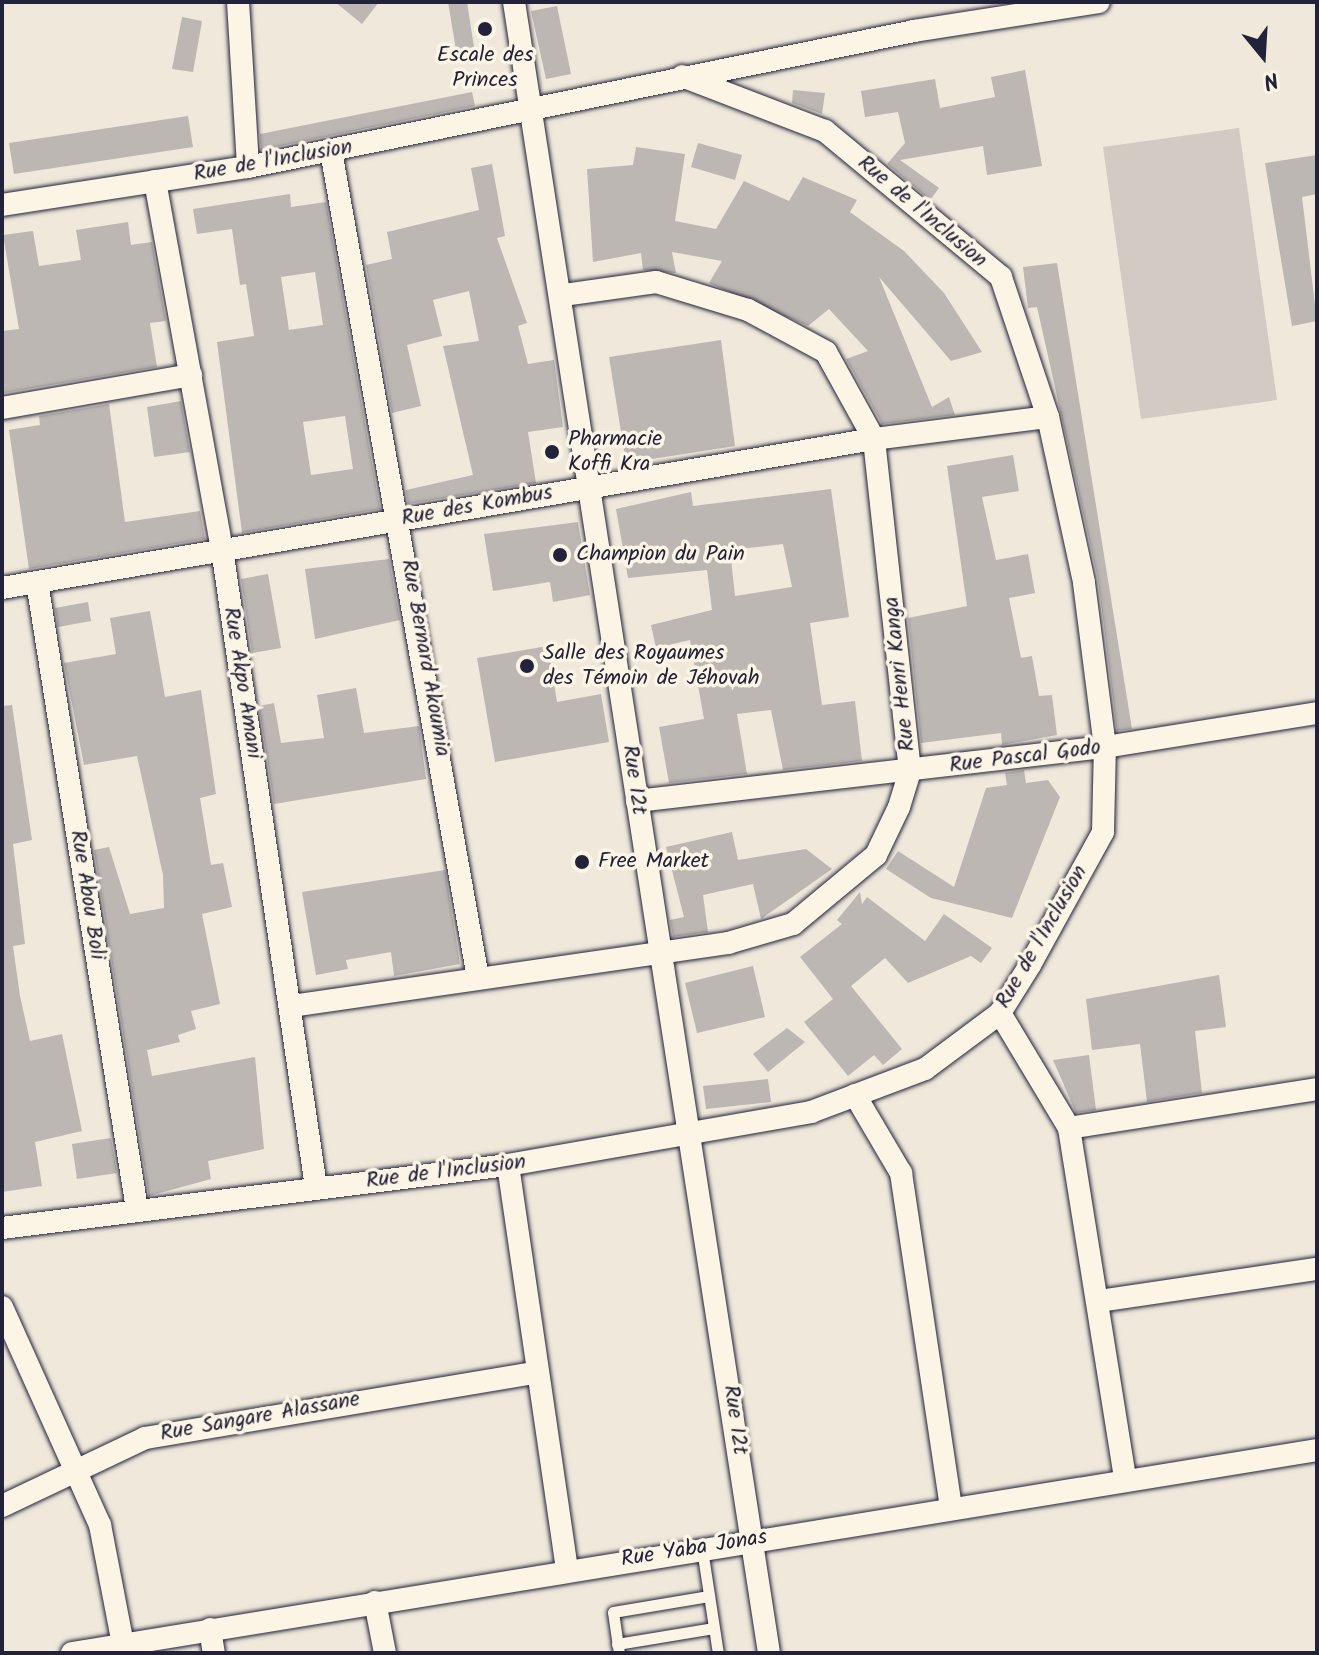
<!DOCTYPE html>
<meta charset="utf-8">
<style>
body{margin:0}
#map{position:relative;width:1319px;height:1655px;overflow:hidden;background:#efe8db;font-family:Kalam,sans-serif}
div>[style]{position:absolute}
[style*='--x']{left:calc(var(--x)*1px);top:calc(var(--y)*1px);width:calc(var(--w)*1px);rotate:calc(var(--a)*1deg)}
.green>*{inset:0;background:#d1cbc3}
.building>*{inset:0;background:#bcb7b3}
.roads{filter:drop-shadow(0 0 2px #22223b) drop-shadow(0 0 2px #22223b)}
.service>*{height:11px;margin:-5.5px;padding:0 5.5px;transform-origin:5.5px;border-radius:5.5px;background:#fcf5e5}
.minor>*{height:22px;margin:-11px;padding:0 11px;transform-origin:11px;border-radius:11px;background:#fcf5e5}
.dots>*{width:22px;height:22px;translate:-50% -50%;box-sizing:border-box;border:4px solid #fcf5e5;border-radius:50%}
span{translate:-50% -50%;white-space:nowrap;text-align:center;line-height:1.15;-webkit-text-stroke:7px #fcf5e5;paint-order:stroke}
.poi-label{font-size:22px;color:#22223b}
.left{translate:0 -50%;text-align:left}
.street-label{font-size:22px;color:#22223b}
.frame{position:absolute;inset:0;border:4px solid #22223b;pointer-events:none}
.north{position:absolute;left:1223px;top:16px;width:80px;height:80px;-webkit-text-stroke:6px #fcf5e5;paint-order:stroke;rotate:162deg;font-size:22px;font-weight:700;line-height:32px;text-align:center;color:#22223b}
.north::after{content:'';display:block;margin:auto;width:28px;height:36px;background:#22223b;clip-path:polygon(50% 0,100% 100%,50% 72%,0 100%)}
</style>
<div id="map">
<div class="green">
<i style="clip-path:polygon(1239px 128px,1277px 400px,1141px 419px,1103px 147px)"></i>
</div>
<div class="building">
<i style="clip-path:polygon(335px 2px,379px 2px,362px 24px)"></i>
<i style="clip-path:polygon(448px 2px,467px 2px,474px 47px,456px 50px)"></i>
<i style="clip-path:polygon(557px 6px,571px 74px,546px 79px,531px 11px)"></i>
<i style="clip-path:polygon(182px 17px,202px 21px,193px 72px,172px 69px)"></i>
<i style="clip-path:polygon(1025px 70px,1042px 166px,987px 175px,983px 146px,900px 160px,939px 188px,930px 200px,887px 164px,905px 143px,898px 112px,865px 117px,861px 91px,935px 79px,940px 108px,995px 97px,991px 77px)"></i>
<i style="clip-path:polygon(793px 90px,825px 93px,822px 114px,792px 103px)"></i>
<i style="clip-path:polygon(472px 92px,475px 106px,261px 150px,260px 134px)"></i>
<i style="clip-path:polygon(188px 116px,193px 147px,14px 174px,9px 143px)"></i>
<i style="clip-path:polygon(698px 143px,742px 155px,735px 180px,691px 167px)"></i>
<i style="clip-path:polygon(636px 147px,685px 154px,675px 221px,716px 229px,744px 181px,789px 201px,803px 177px,857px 200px,850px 212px,904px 251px,944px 293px,982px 352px,951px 361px,879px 277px,932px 407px,949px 397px,955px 415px,882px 424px,846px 359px,868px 351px,829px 309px,808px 326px,709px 283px,722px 261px,672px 252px,676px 273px,643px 270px,641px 253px,593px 262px,587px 169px,633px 165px)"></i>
<i style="clip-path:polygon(1317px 155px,1317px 194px,1302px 197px,1317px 321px,1292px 326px,1265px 163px)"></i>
<i style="clip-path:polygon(492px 164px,505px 236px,497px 238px,527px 323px,518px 326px,528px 364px,554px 360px,563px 427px,528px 432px,536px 483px,408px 504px,406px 490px,473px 475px,443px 346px,479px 341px,469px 291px,433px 300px,442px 336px,407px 345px,421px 406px,392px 413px,366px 265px,392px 259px,387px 232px,479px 210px,471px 168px)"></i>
<i style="clip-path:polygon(evenodd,290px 194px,291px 207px,326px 202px,380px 509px,242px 533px,217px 342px,254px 336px,246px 284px,240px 285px,232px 229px,197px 234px,193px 209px,290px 194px,315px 272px,323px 325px,289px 330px,281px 277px,315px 272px,290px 194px,345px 416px,353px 469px,311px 475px,303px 422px,345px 416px)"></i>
<i style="clip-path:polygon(128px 222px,131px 245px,152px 242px,166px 321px,150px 323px,157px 367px,4px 393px,2px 331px,19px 329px,3px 235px,33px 231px,39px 266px,81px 260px,76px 230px)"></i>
<i style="clip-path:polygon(1057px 263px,1132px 729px,1117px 731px,1098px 579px,1037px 307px,1028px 308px,1023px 267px)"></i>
<i style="clip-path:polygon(721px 340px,735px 446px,626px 463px,609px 357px)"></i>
<i style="clip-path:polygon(181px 401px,190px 452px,154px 457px,147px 407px)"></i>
<i style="clip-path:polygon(109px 404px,125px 522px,200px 511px,205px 539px,29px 569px,9px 430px,40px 425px,39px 416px)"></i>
<i style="clip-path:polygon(1013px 455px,1019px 491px,982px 497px,996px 560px,1028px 554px,1035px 593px,1009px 598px,1021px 658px,1032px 656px,1039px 696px,1052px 695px,1057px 735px,1002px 745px,1001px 733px,921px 743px,908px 618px,967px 606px,947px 466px)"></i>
<i style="clip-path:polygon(evenodd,831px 489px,849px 617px,810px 623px,822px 705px,855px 701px,862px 761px,783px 770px,771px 710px,737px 714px,747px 774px,669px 783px,659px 727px,704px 719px,690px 640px,656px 648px,651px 625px,712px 610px,707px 570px,628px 578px,616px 509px,691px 492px,693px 506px,831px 489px,783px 544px,792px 587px,735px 596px,730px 550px,783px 544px)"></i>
<i style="clip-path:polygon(578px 522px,590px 595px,553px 602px,550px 582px,493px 591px,484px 534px)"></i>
<i style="clip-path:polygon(389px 559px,400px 620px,315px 639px,305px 569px)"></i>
<i style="clip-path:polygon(268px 574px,281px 648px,252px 653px,241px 579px)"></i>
<i style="clip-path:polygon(88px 602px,91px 621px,58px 627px,55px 608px)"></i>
<i style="clip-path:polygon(150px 611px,165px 697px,201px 690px,216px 794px,200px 798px,211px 865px,223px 863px,232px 907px,202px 914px,220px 1004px,191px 1011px,196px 1029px,178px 1035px,180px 1042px,147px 1050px,152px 1076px,255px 1057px,264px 1149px,208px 1161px,211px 1179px,149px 1196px,94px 850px,109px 847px,130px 914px,164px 908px,163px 875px,137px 756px,84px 765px,64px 663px,116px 654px,110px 618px)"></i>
<i style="clip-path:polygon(548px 646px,557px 702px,601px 694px,609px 742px,495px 762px,477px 658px)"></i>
<i style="clip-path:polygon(356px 688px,364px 733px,419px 726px,426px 779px,274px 804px,259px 706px,274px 703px,281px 743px,324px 738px,317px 695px)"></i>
<i style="clip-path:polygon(12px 705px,32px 840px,13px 844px,25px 944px,13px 946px,20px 996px,30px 1041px,62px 1034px,82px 1131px,35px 1142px,42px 1186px,2px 1192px,2px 706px)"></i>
<i style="clip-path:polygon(1024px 770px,1026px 783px,1048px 780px,1060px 797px,1012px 918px,931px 898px,886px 869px,898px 851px,954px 887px,986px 788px,1007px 785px,1005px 773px)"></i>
<i style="clip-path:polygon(732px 832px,738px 860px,806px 849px,832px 869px,761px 919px,753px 884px,703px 895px,708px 932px,673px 937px,670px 920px,684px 917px,666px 847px)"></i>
<i style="clip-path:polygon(445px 870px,460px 964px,394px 976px,391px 952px,346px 960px,348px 969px,316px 975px,302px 892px)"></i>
<i style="clip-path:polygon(860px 892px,862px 904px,867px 897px,925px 941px,944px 914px,992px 948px,981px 963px,971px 956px,908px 983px,885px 958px,851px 986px,902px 1049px,883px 1065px,874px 1055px,848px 1076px,804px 1022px,833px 999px,800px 957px,842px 924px,837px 920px)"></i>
<i style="clip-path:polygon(753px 966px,765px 1017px,697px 1033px,685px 983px)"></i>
<i style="clip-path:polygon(1219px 975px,1226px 1027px,1195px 1031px,1202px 1093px,1147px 1102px,1140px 1044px,1092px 1050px,1086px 999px)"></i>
<i style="clip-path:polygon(787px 1028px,805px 1042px,768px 1072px,753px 1054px)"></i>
<i style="clip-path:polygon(1089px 1055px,1096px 1110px,1076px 1113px,1053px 1060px)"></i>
<i style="clip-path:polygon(768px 1079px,771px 1102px,706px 1109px,703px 1086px)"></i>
<i style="clip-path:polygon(111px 1138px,117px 1173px,77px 1179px,72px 1144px)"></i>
</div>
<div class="roads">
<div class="service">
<i style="--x:702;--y:1549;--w:105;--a:81.3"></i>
<i style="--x:617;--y:1644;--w:98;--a:-9.4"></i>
<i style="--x:619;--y:1653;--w:41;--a:-98.3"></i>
<i style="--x:613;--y:1612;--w:97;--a:-9.5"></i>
</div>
<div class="minor">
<i style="--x:238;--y:2;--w:165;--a:86.5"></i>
<i style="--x:514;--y:2;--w:1671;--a:81.22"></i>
<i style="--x:331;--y:151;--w:840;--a:79.92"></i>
<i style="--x:155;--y:181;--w:374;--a:79.7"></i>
<i style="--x:222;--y:549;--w:645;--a:81.62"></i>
<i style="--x:2;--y:205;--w:249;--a:-8.8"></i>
<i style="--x:248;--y:167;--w:680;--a:-11.54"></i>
<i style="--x:914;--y:31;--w:187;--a:-8.9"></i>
<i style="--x:2;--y:408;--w:192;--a:-9.9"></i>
<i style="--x:37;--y:582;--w:635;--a:80.94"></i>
<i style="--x:2;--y:588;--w:885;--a:-9.7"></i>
<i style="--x:874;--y:439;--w:175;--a:-7.2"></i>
<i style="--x:637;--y:801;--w:471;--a:-6.6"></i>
<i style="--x:1105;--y:747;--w:215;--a:-9.1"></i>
<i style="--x:291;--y:1006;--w:442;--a:-8.2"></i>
<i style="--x:728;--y:943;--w:68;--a:-16.3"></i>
<i style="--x:793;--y:924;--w:108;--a:-39.7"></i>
<i style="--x:876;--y:855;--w:53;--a:-64.4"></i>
<i style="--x:899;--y:807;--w:38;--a:-73"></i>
<i style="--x:910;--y:771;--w:334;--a:-96.2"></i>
<i style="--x:874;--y:439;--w:99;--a:-118.9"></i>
<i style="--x:826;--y:352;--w:89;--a:-151.7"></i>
<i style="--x:748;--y:310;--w:96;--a:-163.1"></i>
<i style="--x:656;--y:282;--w:94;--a:172"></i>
<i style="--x:1000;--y:1013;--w:134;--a:59"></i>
<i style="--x:1069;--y:1128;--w:355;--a:80.9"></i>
<i style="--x:855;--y:1095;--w:91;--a:59.5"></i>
<i style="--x:901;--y:1173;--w:338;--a:81.5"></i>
<i style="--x:1069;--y:1128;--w:251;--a:-8.9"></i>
<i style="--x:508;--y:1165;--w:409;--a:81.7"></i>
<i style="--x:2;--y:1228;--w:510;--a:-7.1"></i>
<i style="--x:508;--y:1165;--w:308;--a:-9.9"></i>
<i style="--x:811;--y:1112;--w:122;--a:-20.7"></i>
<i style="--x:925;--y:1069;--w:94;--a:-36.7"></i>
<i style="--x:1000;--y:1013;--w:57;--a:-58"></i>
<i style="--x:1030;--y:965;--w:152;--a:-61.2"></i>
<i style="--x:1103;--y:832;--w:85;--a:-88.7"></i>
<i style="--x:1105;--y:747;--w:166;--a:-97.3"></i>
<i style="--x:1084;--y:582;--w:169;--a:-102.3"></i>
<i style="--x:1048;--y:417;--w:148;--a:-108.6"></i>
<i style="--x:1001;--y:277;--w:229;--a:-140.3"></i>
<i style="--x:825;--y:131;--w:153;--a:-159"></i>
<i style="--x:1099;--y:1301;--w:220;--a:-8.4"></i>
<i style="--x:2;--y:1307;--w:239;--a:65.8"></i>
<i style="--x:100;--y:1525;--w:121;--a:79.1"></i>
<i style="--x:2;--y:1506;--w:158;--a:-25.4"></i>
<i style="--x:145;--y:1438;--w:393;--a:-9.5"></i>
<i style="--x:375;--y:1602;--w:52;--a:78.9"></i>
<i style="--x:210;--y:1629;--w:24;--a:81"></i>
<i style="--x:72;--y:1653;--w:1261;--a:-9.26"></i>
</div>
</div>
<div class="dots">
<i style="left:485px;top:29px;background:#22223b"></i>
<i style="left:552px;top:452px;background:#22223b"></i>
<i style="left:560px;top:555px;background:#22223b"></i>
<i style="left:527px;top:666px;background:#22223b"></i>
<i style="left:582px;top:862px;background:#22223b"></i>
</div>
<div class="poi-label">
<span style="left:485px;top:68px">Escale des<br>Princes</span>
<span class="left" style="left:568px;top:452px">Pharmacie<br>Koffi Kra</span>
<span class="left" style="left:576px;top:555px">Champion du Pain</span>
<span class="left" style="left:543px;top:666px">Salle des Royaumes<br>des Témoin de Jéhovah</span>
<span class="left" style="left:598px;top:862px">Free Market</span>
</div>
<div class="street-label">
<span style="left:273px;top:161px;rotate:-10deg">Rue de l'Inclusion</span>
<span style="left:922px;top:212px;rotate:40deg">Rue de l'Inclusion</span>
<span style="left:477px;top:506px;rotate:-10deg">Rue des Kombus</span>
<span style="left:425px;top:658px;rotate:80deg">Rue Bernard Akoumia</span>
<span style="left:900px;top:674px;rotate:-96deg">Rue Henri Kanga</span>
<span style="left:242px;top:683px;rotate:81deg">Rue Akpo Amani</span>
<span style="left:1025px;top:757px;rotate:-7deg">Rue Pascal Godo</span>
<span style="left:634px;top:780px;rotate:82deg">Rue I2t</span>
<span style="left:87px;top:895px;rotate:81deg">Rue Abou Boli</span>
<span style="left:1042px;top:937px;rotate:-60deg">Rue de l'Inclusion</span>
<span style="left:446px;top:1172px;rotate:-7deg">Rue de l'Inclusion</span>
<span style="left:260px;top:1417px;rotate:-10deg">Rue Sangare Alassane</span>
<span style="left:735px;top:1420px;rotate:82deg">Rue I2t</span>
<span style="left:694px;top:1549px;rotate:-9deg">Rue Yaba Jonas</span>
</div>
<div class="frame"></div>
<div class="north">N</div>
</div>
